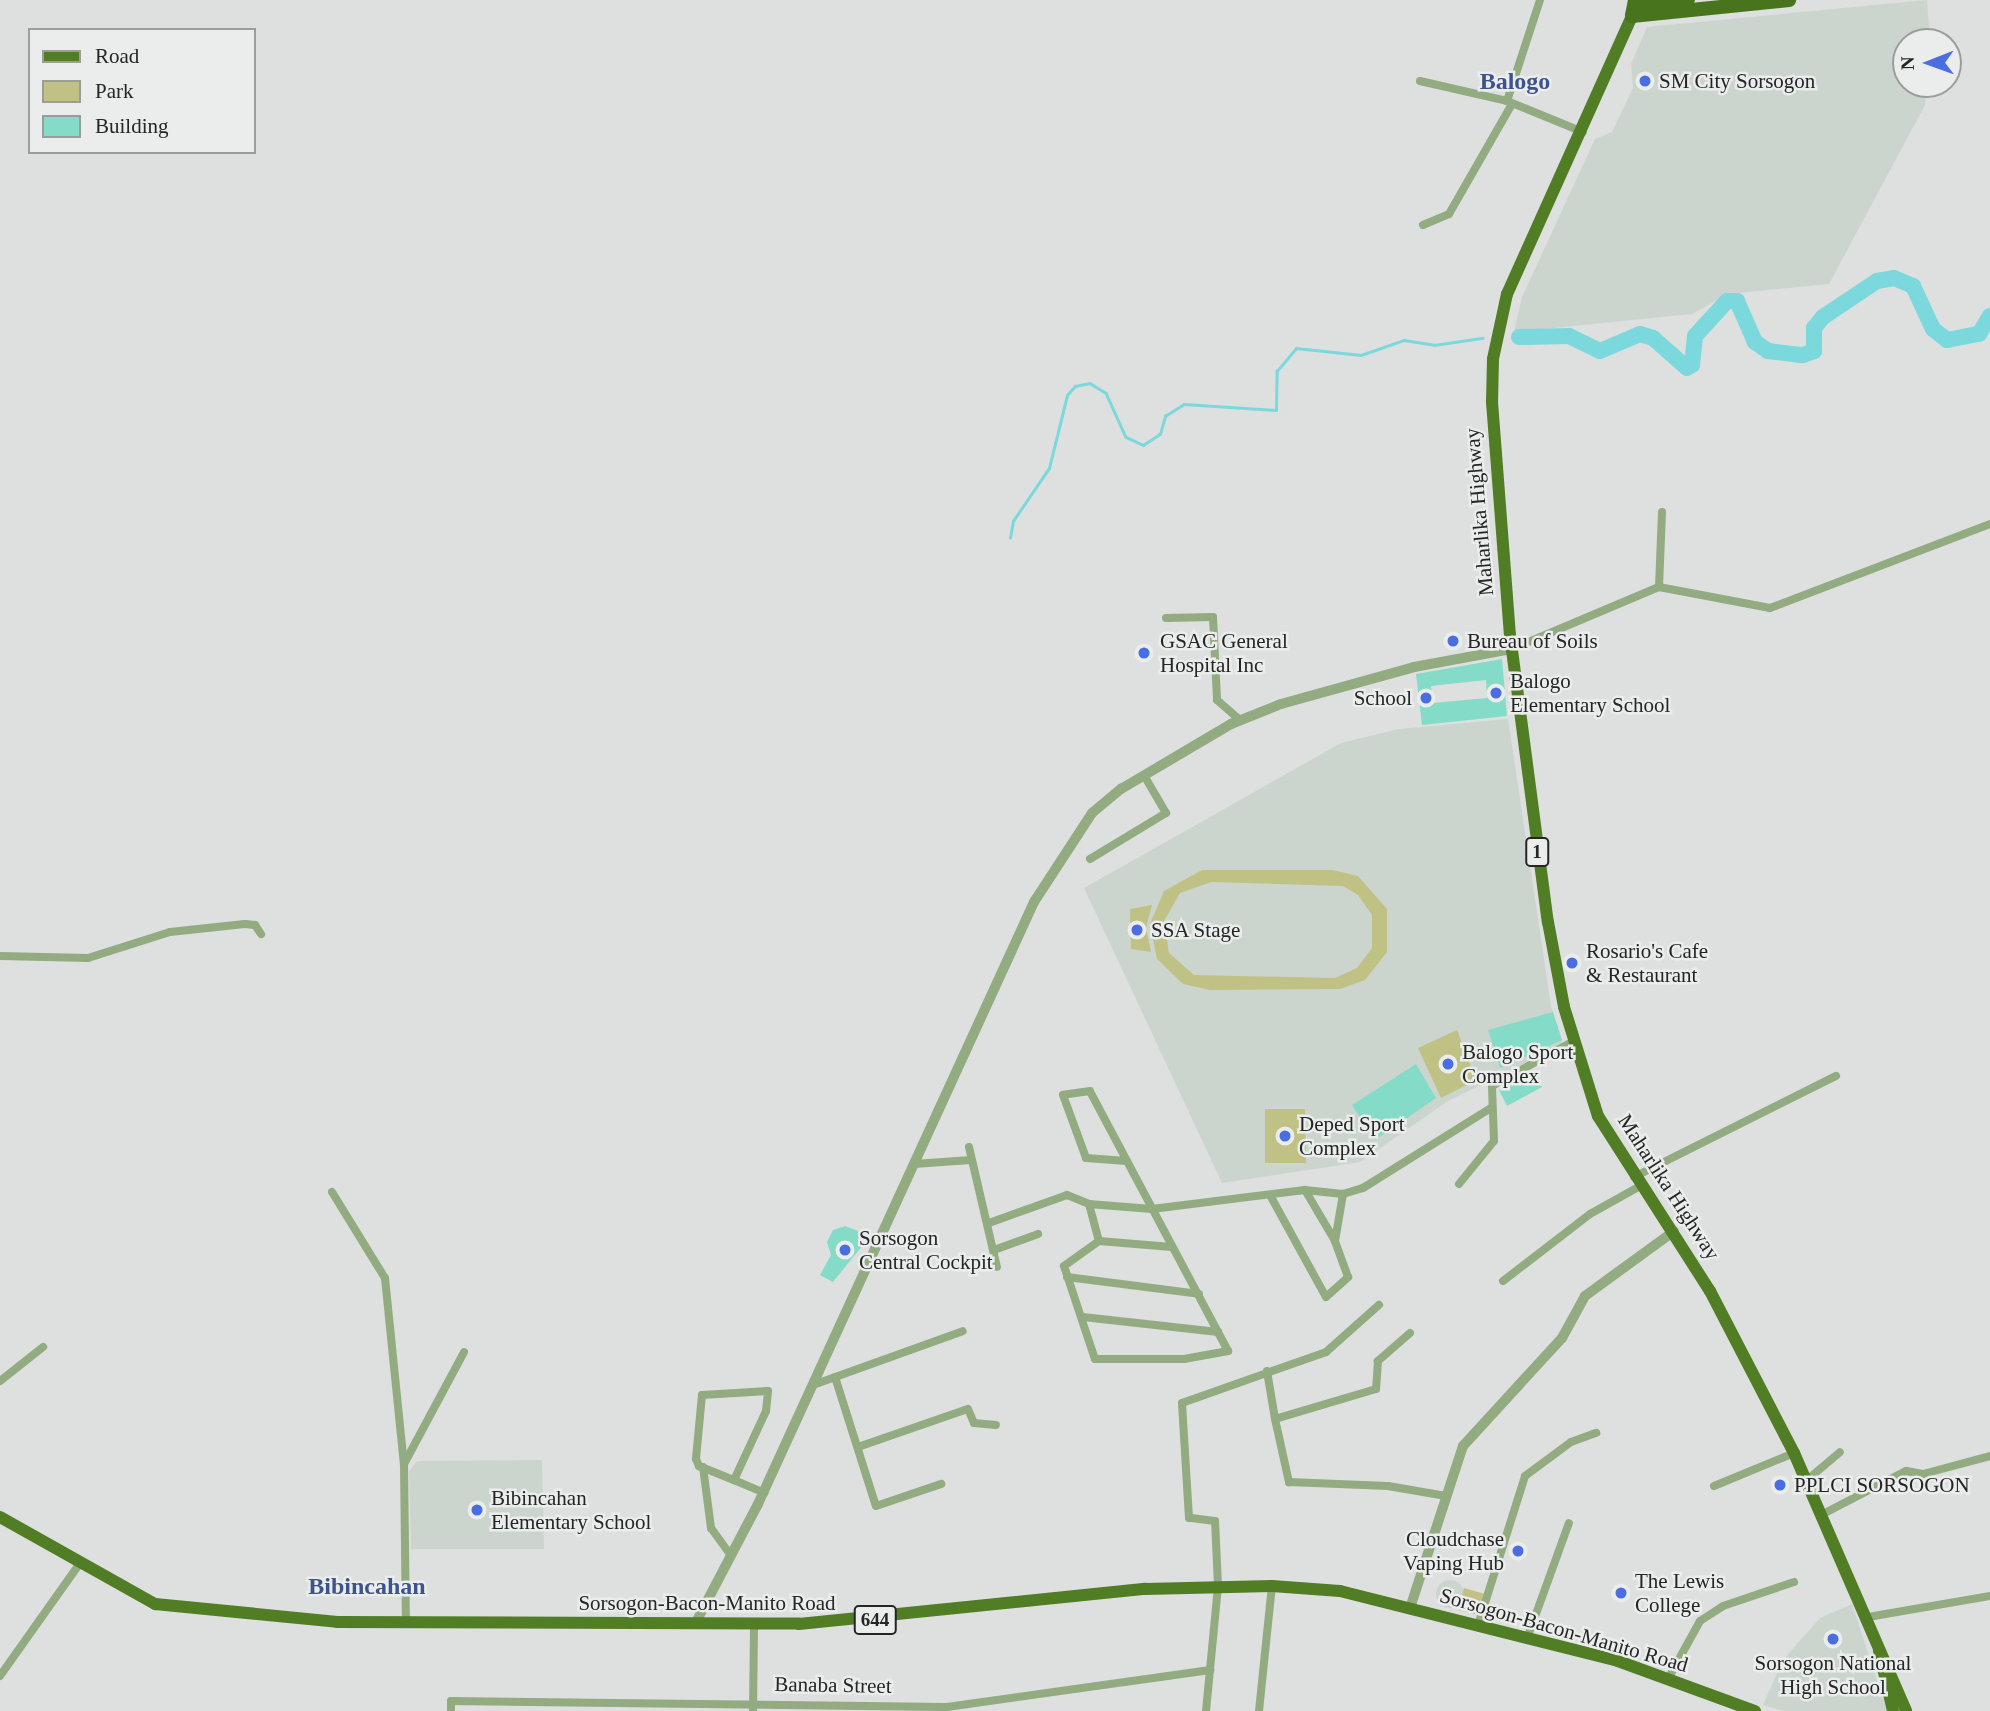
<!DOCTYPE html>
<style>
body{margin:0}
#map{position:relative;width:1990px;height:1711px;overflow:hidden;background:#dde0de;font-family:"Times New Roman",serif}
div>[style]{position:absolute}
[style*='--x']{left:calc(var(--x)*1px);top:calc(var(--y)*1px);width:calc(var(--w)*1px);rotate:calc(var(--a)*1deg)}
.built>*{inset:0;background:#cbd5ce}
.round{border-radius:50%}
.green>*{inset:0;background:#bfc284}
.stream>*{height:2.5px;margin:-1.25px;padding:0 1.25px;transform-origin:1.25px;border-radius:1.25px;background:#7bd8dd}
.river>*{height:16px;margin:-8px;padding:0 8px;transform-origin:8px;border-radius:8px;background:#7bd8dd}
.building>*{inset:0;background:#84dbc7}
.minor>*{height:8px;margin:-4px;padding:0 4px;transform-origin:4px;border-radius:4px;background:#92ab80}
.tertiary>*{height:10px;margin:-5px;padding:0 5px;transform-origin:5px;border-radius:5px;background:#92ab80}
.primary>*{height:12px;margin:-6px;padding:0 6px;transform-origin:6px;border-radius:6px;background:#517d25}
.trunk>*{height:14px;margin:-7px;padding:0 7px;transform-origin:7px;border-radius:7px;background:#49741e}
.dots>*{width:19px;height:19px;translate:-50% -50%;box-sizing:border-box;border:4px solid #eaedeb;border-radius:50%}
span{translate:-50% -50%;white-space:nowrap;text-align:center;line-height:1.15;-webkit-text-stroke:5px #eaedeb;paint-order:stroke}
.shield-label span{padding:2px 5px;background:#eaedeb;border:2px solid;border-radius:5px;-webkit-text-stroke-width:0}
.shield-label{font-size:19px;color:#242524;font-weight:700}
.poi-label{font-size:21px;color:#242524}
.left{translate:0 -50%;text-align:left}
.right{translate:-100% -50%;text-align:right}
.street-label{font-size:21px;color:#242524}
.quarter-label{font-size:24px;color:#3e538e;font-weight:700}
.legend{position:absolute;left:28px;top:28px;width:228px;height:126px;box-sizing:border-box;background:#eaedeb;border:2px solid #9b9d9b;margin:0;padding:9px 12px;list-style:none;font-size:21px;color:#242524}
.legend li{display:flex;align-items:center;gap:14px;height:35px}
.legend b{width:35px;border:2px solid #9b9d9b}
.north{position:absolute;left:1892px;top:28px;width:70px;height:70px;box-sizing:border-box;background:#eaedeb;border:2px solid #9b9d9b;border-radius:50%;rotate:269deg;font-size:19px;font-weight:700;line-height:28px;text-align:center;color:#242524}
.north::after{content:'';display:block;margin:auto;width:24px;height:32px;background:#4a6ee2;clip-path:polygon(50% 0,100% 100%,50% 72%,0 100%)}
</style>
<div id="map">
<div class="built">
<i style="clip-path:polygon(1927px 0,1930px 42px,1906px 42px,1906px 84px,1927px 84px,1925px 105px,1829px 284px,1728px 294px,1692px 314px,1514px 332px,1522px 297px,1595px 139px,1612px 132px,1633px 88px,1631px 64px,1647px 27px)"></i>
<i style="clip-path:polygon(1508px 719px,1551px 1006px,1563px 1045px,1448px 1101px,1360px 1162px,1222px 1183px,1084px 888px,1341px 743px,1399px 729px)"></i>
<i style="clip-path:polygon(542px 1460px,544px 1549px,411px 1549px,409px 1471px,417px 1461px)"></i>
<i class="round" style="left:1436px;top:1580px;width:28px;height:28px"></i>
<i style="clip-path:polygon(1852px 1604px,1887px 1711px,1784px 1711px,1763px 1705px,1783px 1660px,1820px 1618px)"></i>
</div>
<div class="green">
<i style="clip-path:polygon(evenodd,1202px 870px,1333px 870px,1358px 876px,1387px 909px,1387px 952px,1365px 980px,1340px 989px,1210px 990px,1183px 984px,1157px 959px,1150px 924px,1164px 891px,1202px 870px,1211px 882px,1343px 886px,1358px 895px,1372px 915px,1372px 948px,1357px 968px,1335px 978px,1194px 975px,1169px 953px,1164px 921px,1180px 893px,1211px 882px)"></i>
<i style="clip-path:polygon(1152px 905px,1146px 928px,1151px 952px,1131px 949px,1130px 909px)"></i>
<i style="clip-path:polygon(1457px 1030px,1476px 1080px,1441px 1098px,1418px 1048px)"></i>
<i style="clip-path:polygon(1265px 1109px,1305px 1109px,1306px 1163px,1265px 1163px)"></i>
<i style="clip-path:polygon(1464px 1588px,1485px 1594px,1479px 1615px,1458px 1610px)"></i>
</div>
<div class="stream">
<i style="--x:1010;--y:538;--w:17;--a:-80"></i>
<i style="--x:1013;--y:521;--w:64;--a:-55.8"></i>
<i style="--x:1049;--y:468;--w:75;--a:-76.1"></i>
<i style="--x:1067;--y:395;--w:12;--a:-48"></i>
<i style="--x:1075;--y:386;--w:15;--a:-11"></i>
<i style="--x:1090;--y:383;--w:19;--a:32"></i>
<i style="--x:1106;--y:393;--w:48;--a:65.6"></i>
<i style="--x:1126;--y:437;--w:19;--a:25"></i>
<i style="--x:1143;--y:445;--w:20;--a:-33"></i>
<i style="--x:1160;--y:434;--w:19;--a:-74"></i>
<i style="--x:1165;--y:416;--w:22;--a:-32"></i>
<i style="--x:1184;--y:404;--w:92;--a:3.7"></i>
<i style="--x:1276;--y:410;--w:39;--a:-89"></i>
<i style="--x:1277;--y:371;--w:30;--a:-50"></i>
<i style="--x:1296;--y:348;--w:65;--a:6.1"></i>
<i style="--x:1361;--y:355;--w:46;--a:-19.2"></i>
<i style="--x:1404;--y:340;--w:30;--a:9"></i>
<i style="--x:1434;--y:345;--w:49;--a:-8.3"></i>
</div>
<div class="river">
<i style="--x:1519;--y:337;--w:50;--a:-1.1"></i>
<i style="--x:1569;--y:336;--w:34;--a:26"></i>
<i style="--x:1600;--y:351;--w:43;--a:-23"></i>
<i style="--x:1640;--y:334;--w:14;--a:17"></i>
<i style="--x:1653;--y:338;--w:45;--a:41.4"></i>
<i style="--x:1687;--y:368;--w:6;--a:-31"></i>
<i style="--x:1692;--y:365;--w:29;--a:-84"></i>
<i style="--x:1695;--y:336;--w:47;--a:-47.6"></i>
<i style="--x:1727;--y:301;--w:10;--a:0"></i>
<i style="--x:1737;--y:301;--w:45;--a:66.3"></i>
<i style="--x:1755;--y:342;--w:16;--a:35"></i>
<i style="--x:1768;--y:351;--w:35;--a:7"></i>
<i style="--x:1803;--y:355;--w:12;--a:-20"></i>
<i style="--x:1814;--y:351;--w:23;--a:-90"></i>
<i style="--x:1814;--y:328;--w:14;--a:-51"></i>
<i style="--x:1823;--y:317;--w:65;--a:-33.7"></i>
<i style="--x:1877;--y:281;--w:17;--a:-10"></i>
<i style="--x:1894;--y:278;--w:21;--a:23"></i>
<i style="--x:1913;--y:286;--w:47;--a:65.1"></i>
<i style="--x:1933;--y:329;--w:18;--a:38"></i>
<i style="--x:1947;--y:340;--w:33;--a:-11"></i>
<i style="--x:1979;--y:334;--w:21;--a:-59"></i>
</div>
<div class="building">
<i style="clip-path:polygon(evenodd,1502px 659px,1507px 716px,1422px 725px,1416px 674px,1502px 659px,1486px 680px,1487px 698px,1433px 703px,1431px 686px,1486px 680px)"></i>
<i style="clip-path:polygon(1553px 1012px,1562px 1040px,1500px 1068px,1488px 1030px)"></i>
<i style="clip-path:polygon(1416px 1064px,1436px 1098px,1375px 1140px,1352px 1105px)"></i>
<i style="clip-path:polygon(1533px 1071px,1542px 1087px,1507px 1106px,1499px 1090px)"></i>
<i style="clip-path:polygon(845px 1226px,858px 1231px,863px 1245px,833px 1282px,820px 1275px,831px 1255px,827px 1242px,833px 1230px)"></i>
</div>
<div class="minor">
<i style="--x:1420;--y:81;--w:89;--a:12.9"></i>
<i style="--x:1507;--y:101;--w:82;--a:22.2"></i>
<i style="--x:1507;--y:101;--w:106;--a:-71.9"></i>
<i style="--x:1423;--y:225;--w:28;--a:-23"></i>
<i style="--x:1449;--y:214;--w:127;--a:-60.2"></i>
<i style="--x:1659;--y:587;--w:75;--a:-87.7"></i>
<i style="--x:1166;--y:618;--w:47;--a:-1.2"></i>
<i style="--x:1213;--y:617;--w:83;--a:87.2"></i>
<i style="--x:1217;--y:700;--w:30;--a:41"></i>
<i style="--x:1512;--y:649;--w:160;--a:-22.9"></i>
<i style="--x:1659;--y:587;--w:113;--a:10.7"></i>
<i style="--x:1770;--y:608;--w:235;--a:-20.9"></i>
<i style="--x:1090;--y:859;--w:89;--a:-31.2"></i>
<i style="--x:1166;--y:813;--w:42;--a:-120.3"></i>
<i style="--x:0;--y:956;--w:88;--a:1.3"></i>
<i style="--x:88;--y:958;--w:86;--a:-17.6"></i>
<i style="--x:170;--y:932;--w:75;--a:-6.1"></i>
<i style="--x:245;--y:924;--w:10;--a:6"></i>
<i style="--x:255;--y:925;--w:11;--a:56"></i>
<i style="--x:969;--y:1147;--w:123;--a:76.9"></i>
<i style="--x:914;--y:1164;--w:57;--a:-4"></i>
<i style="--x:1634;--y:1177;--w:226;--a:-26.6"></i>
<i style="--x:1459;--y:1184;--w:55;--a:-50.9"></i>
<i style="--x:1494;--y:1141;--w:55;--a:-92.1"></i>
<i style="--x:1492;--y:1086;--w:94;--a:-28.8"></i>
<i style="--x:1305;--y:1190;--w:59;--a:59.5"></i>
<i style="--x:332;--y:1192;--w:101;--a:58.4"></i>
<i style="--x:385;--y:1278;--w:187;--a:84.2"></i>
<i style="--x:404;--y:1464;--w:158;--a:89.3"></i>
<i style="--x:1271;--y:1197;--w:114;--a:61.2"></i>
<i style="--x:1326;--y:1297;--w:30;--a:-42"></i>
<i style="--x:1348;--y:1277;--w:38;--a:-110"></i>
<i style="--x:1335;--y:1241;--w:48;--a:-80.3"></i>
<i style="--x:1089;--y:1204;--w:38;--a:75"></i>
<i style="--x:1099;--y:1241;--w:43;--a:144.5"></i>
<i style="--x:1064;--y:1266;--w:98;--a:71.6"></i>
<i style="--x:1095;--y:1359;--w:89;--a:0"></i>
<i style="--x:1184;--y:1359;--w:45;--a:-10.3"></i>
<i style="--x:1228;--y:1351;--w:294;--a:-118"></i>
<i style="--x:1090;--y:1091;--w:27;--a:172"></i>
<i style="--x:1063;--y:1095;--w:67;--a:69.9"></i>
<i style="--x:1086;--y:1158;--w:41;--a:4.2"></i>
<i style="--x:989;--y:1223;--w:83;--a:-19.7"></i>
<i style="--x:1067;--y:1195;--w:24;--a:22"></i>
<i style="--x:1089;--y:1204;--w:63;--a:4.5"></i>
<i style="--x:1152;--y:1209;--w:154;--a:-7.1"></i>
<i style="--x:1305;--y:1190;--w:38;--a:6"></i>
<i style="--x:1343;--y:1194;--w:21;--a:-17"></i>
<i style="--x:1363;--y:1188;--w:151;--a:-32"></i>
<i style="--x:1099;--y:1241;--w:73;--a:4.7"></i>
<i style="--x:994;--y:1250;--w:47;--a:-20"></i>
<i style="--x:1067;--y:1277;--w:133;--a:7.3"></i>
<i style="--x:1503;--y:1281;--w:110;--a:-37.6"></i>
<i style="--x:1590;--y:1214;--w:57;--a:-29.2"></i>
<i style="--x:1083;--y:1317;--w:136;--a:6.3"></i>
<i style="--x:1410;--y:1333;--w:43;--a:138.8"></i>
<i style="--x:1378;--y:1361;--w:28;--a:94"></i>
<i style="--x:1376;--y:1389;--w:105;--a:163.5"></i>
<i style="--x:1275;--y:1419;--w:65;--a:77.5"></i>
<i style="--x:1289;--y:1482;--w:99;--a:2.3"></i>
<i style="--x:1388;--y:1486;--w:59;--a:9.8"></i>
<i style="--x:1267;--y:1371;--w:49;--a:80.5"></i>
<i style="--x:835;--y:1377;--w:135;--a:72.4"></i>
<i style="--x:876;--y:1506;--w:69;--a:-18.7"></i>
<i style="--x:0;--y:1381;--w:55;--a:-38.3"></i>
<i style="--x:813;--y:1385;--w:159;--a:-19.8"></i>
<i style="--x:858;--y:1447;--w:116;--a:-19.1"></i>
<i style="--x:968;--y:1409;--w:15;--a:67"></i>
<i style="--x:974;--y:1423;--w:22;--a:5"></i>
<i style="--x:404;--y:1464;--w:127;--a:-61.8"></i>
<i style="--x:703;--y:1467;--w:62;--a:82.5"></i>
<i style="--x:711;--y:1528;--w:34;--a:54"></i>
<i style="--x:734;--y:1480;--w:76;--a:-65.1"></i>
<i style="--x:766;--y:1411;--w:20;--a:-84"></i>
<i style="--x:768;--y:1391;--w:66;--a:176.5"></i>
<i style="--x:702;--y:1395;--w:64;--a:95.4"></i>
<i style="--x:696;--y:1459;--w:8;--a:67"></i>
<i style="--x:699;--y:1466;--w:38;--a:22"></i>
<i style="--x:734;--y:1480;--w:33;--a:23"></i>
<i style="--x:1807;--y:1480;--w:43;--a:-40.3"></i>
<i style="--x:1714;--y:1486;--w:87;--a:-22.4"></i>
<i style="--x:1821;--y:1515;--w:96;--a:-27.4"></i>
<i style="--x:1906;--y:1471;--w:17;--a:10"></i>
<i style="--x:1923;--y:1474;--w:69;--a:-15"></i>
<i style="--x:1868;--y:1617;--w:124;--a:-9.8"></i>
<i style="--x:1479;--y:1622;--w:153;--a:-72.5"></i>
<i style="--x:1525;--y:1476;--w:57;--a:-36.5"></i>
<i style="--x:1571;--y:1442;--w:27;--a:-20"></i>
<i style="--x:1528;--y:1636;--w:120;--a:-70.1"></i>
<i style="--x:0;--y:1676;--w:135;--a:-54.7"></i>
<i style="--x:1668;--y:1679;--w:66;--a:-61.1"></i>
<i style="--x:1700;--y:1621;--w:27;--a:-33"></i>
<i style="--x:1723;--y:1606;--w:75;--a:-18.7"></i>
<i style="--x:451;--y:1711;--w:10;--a:-90"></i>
<i style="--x:451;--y:1701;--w:496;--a:0.7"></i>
<i style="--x:947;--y:1707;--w:266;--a:-8"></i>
<i style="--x:753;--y:1711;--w:86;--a:-89.3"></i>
<i style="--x:1206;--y:1711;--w:126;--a:-84.5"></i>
<i style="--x:1218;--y:1586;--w:65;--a:-92.6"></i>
<i style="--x:1215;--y:1521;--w:26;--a:-173"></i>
<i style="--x:1189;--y:1518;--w:115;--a:-93.5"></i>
<i style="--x:1182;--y:1403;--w:153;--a:-19.5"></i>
<i style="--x:1326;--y:1352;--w:71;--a:-41.6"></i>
<i style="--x:1259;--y:1711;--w:126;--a:-84.1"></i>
</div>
<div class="tertiary">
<i style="--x:1411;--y:1605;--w:167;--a:-71.9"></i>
<i style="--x:1463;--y:1446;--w:147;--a:-47.5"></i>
<i style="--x:1562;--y:1338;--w:48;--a:-61.3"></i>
<i style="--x:1585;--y:1296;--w:110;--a:-36.1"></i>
<i style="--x:695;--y:1624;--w:136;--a:-62.3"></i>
<i style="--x:758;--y:1504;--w:662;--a:-65.37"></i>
<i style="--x:1034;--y:902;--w:106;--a:-56.9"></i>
<i style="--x:1092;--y:813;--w:38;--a:-40"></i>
<i style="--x:1121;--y:789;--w:128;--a:-30.6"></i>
<i style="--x:1231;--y:724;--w:54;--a:-21.8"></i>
<i style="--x:1281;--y:704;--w:138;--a:-15.5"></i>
<i style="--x:1414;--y:667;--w:100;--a:-10.4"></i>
</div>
<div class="primary">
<i style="--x:1632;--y:16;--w:305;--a:114.2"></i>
<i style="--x:1507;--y:294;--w:66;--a:102.2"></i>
<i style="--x:1493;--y:359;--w:43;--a:91.3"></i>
<i style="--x:1492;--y:402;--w:234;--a:85.6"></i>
<i style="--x:1510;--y:635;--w:290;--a:82.5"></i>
<i style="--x:1548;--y:922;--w:86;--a:79.3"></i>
<i style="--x:1564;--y:1007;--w:114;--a:72.7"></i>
<i style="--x:1598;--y:1116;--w:208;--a:57.4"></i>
<i style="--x:1710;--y:1291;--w:182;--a:62.6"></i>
<i style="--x:1794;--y:1453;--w:281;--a:66.5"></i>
<i style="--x:0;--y:1517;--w:178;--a:29.3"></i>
<i style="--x:155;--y:1604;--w:183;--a:5.6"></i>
<i style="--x:337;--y:1622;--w:462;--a:0.2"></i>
<i style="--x:799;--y:1624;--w:348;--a:-5.8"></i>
<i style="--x:1145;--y:1589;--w:127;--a:-1.4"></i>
<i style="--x:1272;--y:1586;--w:68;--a:4.2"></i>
<i style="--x:1340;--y:1591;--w:287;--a:14.1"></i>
<i style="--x:1618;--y:1661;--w:146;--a:20.1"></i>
<i style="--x:1879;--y:1651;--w:62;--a:76.9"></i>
</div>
<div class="trunk">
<i style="--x:1635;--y:0;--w:16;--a:101"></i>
<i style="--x:1632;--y:16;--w:158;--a:-5.8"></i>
<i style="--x:1635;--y:3;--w:53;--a:-3.2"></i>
</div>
<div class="dots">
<i style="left:1645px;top:81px;background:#4a6ee2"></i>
<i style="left:1453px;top:641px;background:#4a6ee2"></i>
<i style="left:1144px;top:653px;background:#4a6ee2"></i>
<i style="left:1496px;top:693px;background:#4a6ee2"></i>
<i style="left:1426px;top:698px;background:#4a6ee2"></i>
<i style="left:1137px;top:930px;background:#4a6ee2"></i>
<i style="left:1572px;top:963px;background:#4a6ee2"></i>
<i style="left:1448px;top:1064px;background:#4a6ee2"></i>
<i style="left:1285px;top:1136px;background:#4a6ee2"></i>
<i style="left:845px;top:1250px;background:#4a6ee2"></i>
<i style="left:1780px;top:1485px;background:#4a6ee2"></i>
<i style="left:477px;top:1510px;background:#4a6ee2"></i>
<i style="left:1518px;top:1551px;background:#4a6ee2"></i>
<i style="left:1621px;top:1593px;background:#4a6ee2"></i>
<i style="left:1833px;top:1639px;background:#4a6ee2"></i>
</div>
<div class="shield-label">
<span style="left:1537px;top:852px">1</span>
<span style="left:875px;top:1620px">644</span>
</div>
<div class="poi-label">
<span class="left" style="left:1659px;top:81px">SM City Sorsogon</span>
<span class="left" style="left:1160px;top:653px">GSAC General<br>Hospital Inc</span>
<span class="left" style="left:1467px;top:641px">Bureau of Soils</span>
<span class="left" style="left:1510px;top:693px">Balogo<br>Elementary School</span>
<span class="right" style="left:1412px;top:698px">School</span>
<span class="left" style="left:1151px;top:930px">SSA Stage</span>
<span class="left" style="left:1586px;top:963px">Rosario's Cafe<br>&amp; Restaurant</span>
<span class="left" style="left:1462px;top:1064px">Balogo Sport<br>Complex</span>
<span class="left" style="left:1299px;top:1136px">Deped Sport<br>Complex</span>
<span class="left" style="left:859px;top:1250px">Sorsogon<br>Central Cockpit</span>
<span class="left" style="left:1794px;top:1485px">PPLCI SORSOGON</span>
<span class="left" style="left:491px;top:1510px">Bibincahan<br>Elementary School</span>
<span class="right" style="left:1504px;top:1551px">Cloudchase<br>Vaping Hub</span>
<span class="left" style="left:1635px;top:1593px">The Lewis<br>College</span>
<span style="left:1833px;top:1675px">Sorsogon National<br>High School</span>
</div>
<div class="street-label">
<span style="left:1479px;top:512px;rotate:-95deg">Maharlika Highway</span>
<span style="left:1669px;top:1187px;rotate:57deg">Maharlika Highway</span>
<span style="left:707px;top:1603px">Sorsogon-Bacon-Manito Road</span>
<span style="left:1564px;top:1630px;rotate:16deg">Sorsogon-Bacon-Manito Road</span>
<span style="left:833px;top:1685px;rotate:1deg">Banaba Street</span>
</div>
<div class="quarter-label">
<span style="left:1515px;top:82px">Balogo</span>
<span style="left:367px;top:1587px">Bibincahan</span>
</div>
<ul class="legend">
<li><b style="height:9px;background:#517d25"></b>Road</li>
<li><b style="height:19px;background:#bfc284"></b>Park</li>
<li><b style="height:19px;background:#84dbc7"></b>Building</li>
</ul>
<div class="north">N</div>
</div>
